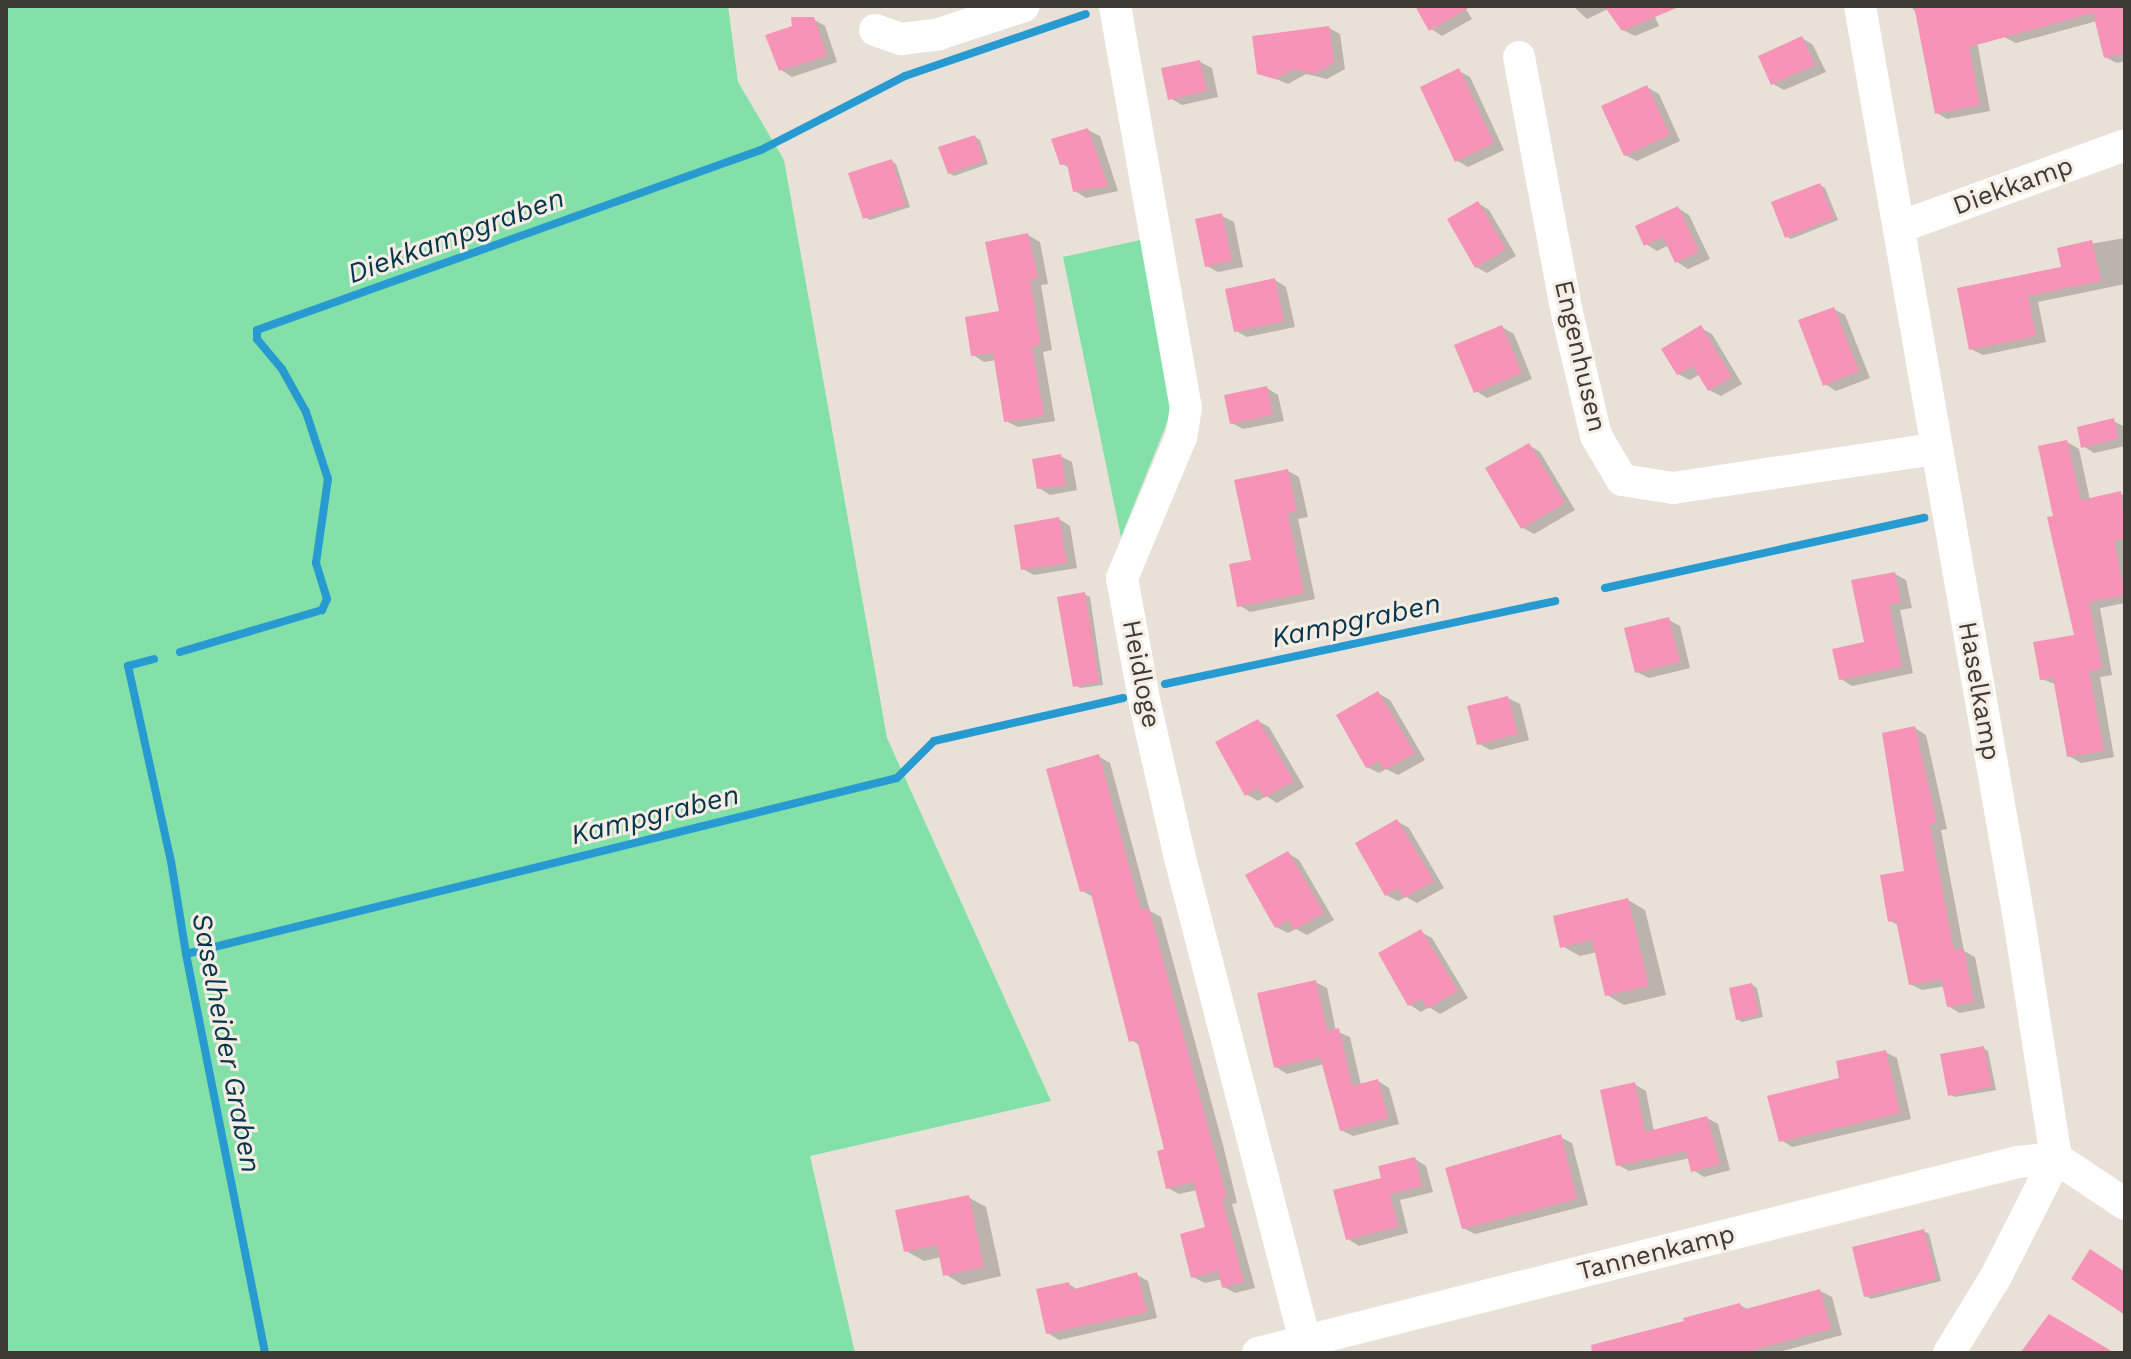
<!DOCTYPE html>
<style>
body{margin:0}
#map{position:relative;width:2131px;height:1359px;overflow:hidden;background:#e9e1d7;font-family:"Work Sans",sans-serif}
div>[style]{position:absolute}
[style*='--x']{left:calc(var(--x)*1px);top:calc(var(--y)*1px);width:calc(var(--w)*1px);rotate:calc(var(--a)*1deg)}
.green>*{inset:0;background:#83e0a8}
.shadow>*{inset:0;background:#0003}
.stream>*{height:8px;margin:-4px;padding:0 4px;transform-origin:4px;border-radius:4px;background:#279bd1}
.building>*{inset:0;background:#f793b6}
.minor>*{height:32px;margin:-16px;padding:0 16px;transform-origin:16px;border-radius:16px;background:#fff}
span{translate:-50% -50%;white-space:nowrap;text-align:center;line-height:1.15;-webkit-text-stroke:6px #f6eee4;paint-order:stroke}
.street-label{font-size:26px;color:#3e3b37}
.water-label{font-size:28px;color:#05364d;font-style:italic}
.frame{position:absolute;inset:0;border:8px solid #3e3b37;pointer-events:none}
</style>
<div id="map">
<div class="green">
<i style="clip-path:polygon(6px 6px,728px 6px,738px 82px,784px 160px,887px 738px,1051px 1101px,810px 1156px,855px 1353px,6px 1353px)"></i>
<i style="clip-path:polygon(1145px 239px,1177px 398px,1121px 537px,1063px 257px)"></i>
</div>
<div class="shadow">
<i style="clip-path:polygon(1417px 6px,1464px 6px,1472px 19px,1442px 36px,1431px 29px)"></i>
<i style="clip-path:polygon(1573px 6px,1650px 6px,1659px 26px,1635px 36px,1623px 30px,1608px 9px,1587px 19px)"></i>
<i style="clip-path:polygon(1911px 6px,1958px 6px,1977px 41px,1990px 111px,1947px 119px,1937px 113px,1917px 14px)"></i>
<i style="clip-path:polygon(1996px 6px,2125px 6px,2125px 61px,2117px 63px,2105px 57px,2097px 21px,2016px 43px,2004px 37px)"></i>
<i style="clip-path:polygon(813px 19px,825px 26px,837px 62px,792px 77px,781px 70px)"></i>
<i style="clip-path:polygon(1329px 28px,1340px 34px,1345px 69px,1327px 79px,1306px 74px,1288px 84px,1259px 72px)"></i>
<i style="clip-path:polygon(1802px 38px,1813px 45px,1826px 72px,1784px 90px,1773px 84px)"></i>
<i style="clip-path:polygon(1200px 62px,1212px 68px,1218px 97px,1182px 105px,1170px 98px)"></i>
<i style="clip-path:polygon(1459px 71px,1470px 77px,1504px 150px,1468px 167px,1456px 160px)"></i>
<i style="clip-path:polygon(1647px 87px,1659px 94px,1680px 141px,1637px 161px,1625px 155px)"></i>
<i style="clip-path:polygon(1088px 130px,1100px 136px,1118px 191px,1086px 198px,1075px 191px,1070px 168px,1062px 164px)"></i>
<i style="clip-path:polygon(975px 137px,980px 140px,988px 164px,954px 176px,949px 173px)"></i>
<i style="clip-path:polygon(891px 161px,896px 164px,910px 207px,870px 220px,865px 217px)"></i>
<i style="clip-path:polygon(1820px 185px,1825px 188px,1838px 220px,1791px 239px,1786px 236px)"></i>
<i style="clip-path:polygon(1478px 203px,1489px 210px,1516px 256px,1487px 273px,1476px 267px)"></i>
<i style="clip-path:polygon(1678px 208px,1689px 215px,1710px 259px,1688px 269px,1677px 262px,1669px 245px,1657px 251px,1646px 244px)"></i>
<i style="clip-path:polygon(1222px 216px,1234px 222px,1243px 267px,1218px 272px,1207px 266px)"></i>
<i style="clip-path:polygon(1028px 235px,1040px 242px,1048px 284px,1041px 285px,1052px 350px,1043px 352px,1055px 421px,1018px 427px,1006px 421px,996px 360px,984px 362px,973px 355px,1001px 313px)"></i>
<i style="clip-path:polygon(2125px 238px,2125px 284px,2038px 302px,2046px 342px,1983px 355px,1971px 349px,1959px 289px,2064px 268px,2060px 249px)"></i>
<i style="clip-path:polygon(1275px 280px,1286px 287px,1295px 327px,1247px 337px,1236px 331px)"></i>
<i style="clip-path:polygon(1834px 309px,1845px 315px,1870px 378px,1836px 391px,1825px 384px)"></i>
<i style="clip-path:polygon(1502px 327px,1514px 334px,1532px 379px,1487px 398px,1476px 391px)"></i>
<i style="clip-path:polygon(1701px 328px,1712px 334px,1742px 384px,1721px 396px,1709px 390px,1700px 374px,1690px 380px,1678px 374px)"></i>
<i style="clip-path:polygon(1267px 388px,1278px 395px,1284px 421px,1243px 429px,1232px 423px)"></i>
<i style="clip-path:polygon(2113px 421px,2125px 427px,2125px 446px,2094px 453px,2083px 446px)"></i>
<i style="clip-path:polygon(2067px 442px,2079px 449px,2090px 500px,2121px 494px,2125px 496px,2125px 603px,2100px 608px,2112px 675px,2100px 677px,2114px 757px,2081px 763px,2069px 756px,2057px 685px,2042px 679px,2076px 637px,2056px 517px)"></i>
<i style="clip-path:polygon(1529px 445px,1540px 452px,1575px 510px,1534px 534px,1523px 528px)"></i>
<i style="clip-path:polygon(1060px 456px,1072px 462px,1077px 490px,1050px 495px,1039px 488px)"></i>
<i style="clip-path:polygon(1288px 471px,1299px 477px,1308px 517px,1298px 519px,1315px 599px,1250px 612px,1239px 605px)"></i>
<i style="clip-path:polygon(1059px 519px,1070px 526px,1077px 568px,1034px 575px,1023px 569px)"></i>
<i style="clip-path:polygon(1895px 574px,1906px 580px,1912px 608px,1900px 610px,1913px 673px,1852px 686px,1841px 679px,1866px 644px)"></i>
<i style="clip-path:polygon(1084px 594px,1090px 597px,1103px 685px,1080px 688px,1075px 685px)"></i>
<i style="clip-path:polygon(1669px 620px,1680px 626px,1690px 668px,1649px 678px,1637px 672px)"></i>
<i style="clip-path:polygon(1378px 693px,1390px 700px,1425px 760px,1398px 775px,1386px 769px,1379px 773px,1367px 767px)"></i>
<i style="clip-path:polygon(1508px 698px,1520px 704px,1529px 740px,1490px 750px,1478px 743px)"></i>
<i style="clip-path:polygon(1258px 721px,1269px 727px,1304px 787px,1277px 803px,1266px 796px,1258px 801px,1246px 794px)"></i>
<i style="clip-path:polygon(1915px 728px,1926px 735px,1947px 829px,1941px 830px,1964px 951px,1975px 957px,1985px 1008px,1960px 1013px,1948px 1006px,1945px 986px,1922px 990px,1910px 984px,1900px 926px,1890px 921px,1906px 872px)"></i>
<i style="clip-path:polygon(1098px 756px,1110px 763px,1150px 911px,1161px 917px,1223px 1145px,1237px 1203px,1232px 1204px,1255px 1288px,1235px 1293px,1224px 1287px,1222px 1279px,1205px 1283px,1193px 1277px,1207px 1229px,1197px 1190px,1179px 1194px,1168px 1188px,1166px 1151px,1141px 1046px,1131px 1040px,1095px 898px,1082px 891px)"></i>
<i style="clip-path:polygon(1397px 821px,1409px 828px,1444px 888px,1417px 903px,1406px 897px,1398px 901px,1386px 895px)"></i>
<i style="clip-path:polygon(1288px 853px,1299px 860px,1334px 920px,1307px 935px,1296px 929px,1288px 933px,1276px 927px)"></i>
<i style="clip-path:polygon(1628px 900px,1645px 910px,1666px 995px,1624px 1005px,1607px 995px,1597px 952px,1580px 956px,1562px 946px)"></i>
<i style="clip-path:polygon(1421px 932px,1432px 938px,1468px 998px,1440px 1014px,1429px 1007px,1421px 1012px,1410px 1005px)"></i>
<i style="clip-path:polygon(1315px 982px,1327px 988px,1336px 1031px,1350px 1037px,1361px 1085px,1378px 1081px,1389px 1088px,1399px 1124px,1353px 1136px,1341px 1130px,1324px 1064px,1287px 1074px,1276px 1067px)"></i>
<i style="clip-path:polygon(1752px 985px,1757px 988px,1763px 1017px,1742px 1022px,1737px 1019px)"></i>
<i style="clip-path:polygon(1983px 1048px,1988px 1051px,1996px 1090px,1955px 1097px,1950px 1094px)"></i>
<i style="clip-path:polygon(1885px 1052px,1897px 1058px,1911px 1119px,1792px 1147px,1781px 1140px,1842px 1079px)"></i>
<i style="clip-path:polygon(1634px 1084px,1646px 1091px,1654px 1132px,1707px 1118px,1718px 1124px,1730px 1170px,1704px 1177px,1693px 1170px,1690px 1158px,1629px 1171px,1618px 1165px)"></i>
<i style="clip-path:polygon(1560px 1137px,1572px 1143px,1588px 1205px,1475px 1234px,1463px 1228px)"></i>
<i style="clip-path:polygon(1415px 1159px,1426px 1166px,1433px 1192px,1400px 1200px,1408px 1233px,1359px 1246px,1348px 1239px,1383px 1180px)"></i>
<i style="clip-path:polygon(968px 1197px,986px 1207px,1001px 1276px,963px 1285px,945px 1274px,941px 1257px,924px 1261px,906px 1251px)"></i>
<i style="clip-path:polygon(1924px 1231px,1929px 1234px,1941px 1281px,1871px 1299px,1866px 1296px)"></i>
<i style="clip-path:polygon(1137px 1275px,1148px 1281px,1157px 1318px,1059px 1340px,1048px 1333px,1069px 1284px,1078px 1290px)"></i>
<i style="clip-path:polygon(1820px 1291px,1832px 1297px,1842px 1335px,1775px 1353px,1624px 1353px,1740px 1305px,1749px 1310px)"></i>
</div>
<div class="stream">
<i style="--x:1605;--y:588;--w:327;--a:-12.4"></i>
<i style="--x:180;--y:652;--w:148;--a:-16.5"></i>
<i style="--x:322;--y:610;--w:12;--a:-66"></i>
<i style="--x:327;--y:599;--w:38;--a:-107"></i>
<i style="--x:316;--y:563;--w:85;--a:-81.9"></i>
<i style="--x:328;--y:479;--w:71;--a:-108.2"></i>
<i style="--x:306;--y:412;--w:49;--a:-119.2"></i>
<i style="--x:282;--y:369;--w:39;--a:-130"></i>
<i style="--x:257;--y:339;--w:9;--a:-90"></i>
<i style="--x:257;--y:330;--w:535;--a:-19.65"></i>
<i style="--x:761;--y:150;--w:162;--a:-27.2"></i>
<i style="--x:905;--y:76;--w:191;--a:-18.9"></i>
<i style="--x:154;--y:659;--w:27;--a:165"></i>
<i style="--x:128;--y:666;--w:200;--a:77.6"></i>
<i style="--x:171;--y:861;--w:94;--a:80.8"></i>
<i style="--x:186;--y:954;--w:407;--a:78.8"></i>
<i style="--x:1165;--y:684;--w:399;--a:-12"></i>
<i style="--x:186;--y:954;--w:732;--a:-13.9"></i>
<i style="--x:897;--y:778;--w:52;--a:-45"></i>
<i style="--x:934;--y:741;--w:194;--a:-12.8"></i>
</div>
<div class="building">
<i style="clip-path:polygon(1415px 6px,1472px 6px,1429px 31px)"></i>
<i style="clip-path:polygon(1604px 6px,1681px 6px,1622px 31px)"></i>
<i style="clip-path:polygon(1914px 6px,2125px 6px,2125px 53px,2104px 58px,2093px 13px,1969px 47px,1980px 105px,1935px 114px)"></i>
<i style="clip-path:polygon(791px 17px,814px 17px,827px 56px,779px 71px,765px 35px,792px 26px)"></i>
<i style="clip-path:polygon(1329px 26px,1334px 63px,1314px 74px,1294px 69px,1275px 79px,1257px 74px,1252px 36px)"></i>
<i style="clip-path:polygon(1802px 36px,1815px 65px,1771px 85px,1758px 56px)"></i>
<i style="clip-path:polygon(1200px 60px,1207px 91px,1168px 100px,1161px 68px)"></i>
<i style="clip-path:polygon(1459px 68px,1494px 143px,1455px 162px,1420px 87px)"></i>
<i style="clip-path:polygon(1647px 85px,1670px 135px,1624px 156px,1601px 106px)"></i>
<i style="clip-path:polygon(1088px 128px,1108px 186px,1073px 192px,1067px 164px,1060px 165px,1051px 139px)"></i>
<i style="clip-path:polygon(975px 135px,984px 161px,948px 174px,938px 147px)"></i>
<i style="clip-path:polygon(892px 159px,906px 205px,863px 219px,848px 173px)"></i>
<i style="clip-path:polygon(1820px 183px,1834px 218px,1785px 238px,1771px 202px)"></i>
<i style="clip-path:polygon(1478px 201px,1506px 249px,1475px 268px,1447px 219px)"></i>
<i style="clip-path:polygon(1678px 206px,1699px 252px,1675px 263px,1663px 237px,1644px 246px,1635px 226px)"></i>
<i style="clip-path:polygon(1222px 213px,1232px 261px,1205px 267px,1195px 219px)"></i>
<i style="clip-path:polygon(1028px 233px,1038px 278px,1030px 279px,1041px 345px,1032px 346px,1044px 416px,1004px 422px,993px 353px,971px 356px,965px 317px,999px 311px,985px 242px)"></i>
<i style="clip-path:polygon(2092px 240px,2101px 281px,2028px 296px,2036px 336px,1969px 350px,1957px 288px,2061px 267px,2057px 248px)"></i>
<i style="clip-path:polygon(1275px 278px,1284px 321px,1234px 332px,1225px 289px)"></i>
<i style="clip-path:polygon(1834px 307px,1859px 371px,1823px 386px,1798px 320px)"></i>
<i style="clip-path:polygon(1502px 325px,1522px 373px,1474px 393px,1454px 345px)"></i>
<i style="clip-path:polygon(1701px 325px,1732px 377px,1708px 391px,1693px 366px,1677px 375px,1661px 349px)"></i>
<i style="clip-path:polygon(1267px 386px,1273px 415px,1230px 424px,1224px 395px)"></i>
<i style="clip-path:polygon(2114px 418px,2118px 439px,2081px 448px,2077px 427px)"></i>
<i style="clip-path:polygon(2067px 440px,2081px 500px,2121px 491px,2125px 538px,2114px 541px,2125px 595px,2089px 602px,2102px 669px,2089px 671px,2104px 751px,2067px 757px,2053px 678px,2040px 680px,2033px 642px,2074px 635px,2047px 517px,2053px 516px,2038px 446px)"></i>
<i style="clip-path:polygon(1529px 443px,1565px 503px,1521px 529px,1485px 468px)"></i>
<i style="clip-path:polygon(1061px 454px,1066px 485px,1037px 489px,1032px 459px)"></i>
<i style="clip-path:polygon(1288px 469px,1297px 511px,1288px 513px,1304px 593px,1237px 607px,1229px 564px,1251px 560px,1234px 480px)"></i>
<i style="clip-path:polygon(1059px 517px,1067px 563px,1021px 570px,1014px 525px)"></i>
<i style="clip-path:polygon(1895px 572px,1901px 602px,1889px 605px,1902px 667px,1839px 680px,1832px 649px,1864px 642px,1851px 580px)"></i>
<i style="clip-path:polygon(1085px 592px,1099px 682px,1073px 687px,1057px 597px)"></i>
<i style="clip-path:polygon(1669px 617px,1680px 662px,1635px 673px,1624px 628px)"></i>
<i style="clip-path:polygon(1378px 691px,1415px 753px,1385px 770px,1379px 761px,1366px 768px,1336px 715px)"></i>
<i style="clip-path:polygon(1508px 696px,1518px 734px,1477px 745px,1467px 706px)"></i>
<i style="clip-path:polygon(1258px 719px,1294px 781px,1264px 798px,1258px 788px,1245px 796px,1215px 742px)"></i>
<i style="clip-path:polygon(1915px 726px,1937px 823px,1930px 825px,1954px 950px,1964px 949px,1974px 1002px,1947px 1007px,1941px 979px,1909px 985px,1896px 920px,1888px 922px,1880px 875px,1904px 871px,1882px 733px)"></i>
<i style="clip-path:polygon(1099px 754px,1141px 910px,1149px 908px,1227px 1197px,1222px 1198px,1244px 1282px,1222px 1288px,1218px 1271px,1191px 1278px,1180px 1234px,1205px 1227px,1193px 1182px,1166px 1189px,1157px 1151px,1164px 1149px,1137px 1040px,1129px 1042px,1090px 890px,1080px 892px,1046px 769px)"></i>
<i style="clip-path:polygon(1397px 819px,1434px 881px,1404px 898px,1398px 888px,1385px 896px,1355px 843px)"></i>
<i style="clip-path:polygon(1288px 851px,1324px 913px,1294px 930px,1289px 920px,1275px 928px,1245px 875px)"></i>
<i style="clip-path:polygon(1628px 898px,1649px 986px,1605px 996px,1592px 940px,1560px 948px,1553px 916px)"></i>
<i style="clip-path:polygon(1421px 929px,1458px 991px,1427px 1009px,1422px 999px,1408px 1006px,1378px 953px)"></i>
<i style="clip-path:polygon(1316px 980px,1327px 1031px,1339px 1028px,1352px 1086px,1378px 1079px,1388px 1118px,1340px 1131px,1320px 1057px,1274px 1068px,1257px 993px)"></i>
<i style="clip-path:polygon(1752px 983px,1759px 1015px,1736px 1020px,1729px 988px)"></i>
<i style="clip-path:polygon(1984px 1046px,1992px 1087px,1948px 1096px,1940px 1054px)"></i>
<i style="clip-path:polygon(1886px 1050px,1900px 1113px,1779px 1142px,1767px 1096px,1839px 1078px,1836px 1061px)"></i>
<i style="clip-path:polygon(1635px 1082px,1645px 1132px,1707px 1116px,1720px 1164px,1691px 1172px,1686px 1151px,1616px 1166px,1600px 1090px)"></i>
<i style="clip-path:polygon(1561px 1134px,1577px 1199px,1462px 1229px,1445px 1168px)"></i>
<i style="clip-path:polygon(1415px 1157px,1422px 1186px,1390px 1194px,1398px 1227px,1346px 1240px,1333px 1190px,1381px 1178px,1378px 1166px)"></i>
<i style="clip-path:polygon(969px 1195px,984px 1267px,943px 1276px,937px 1245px,904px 1252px,895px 1210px)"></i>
<i style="clip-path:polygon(1924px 1229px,1937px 1279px,1864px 1297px,1852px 1247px)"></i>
<i style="clip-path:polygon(2090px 1249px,2125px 1272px,2125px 1315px,2071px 1279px)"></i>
<i style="clip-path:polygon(1137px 1272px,1147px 1312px,1046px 1334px,1036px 1289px,1069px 1282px,1071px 1290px)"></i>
<i style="clip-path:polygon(1820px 1289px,1831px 1329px,1753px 1350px,1754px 1353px,1592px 1353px,1591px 1345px,1684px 1321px,1683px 1318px,1740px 1303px,1742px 1310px)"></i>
<i style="clip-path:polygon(2049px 1314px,2115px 1353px,2020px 1353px)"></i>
</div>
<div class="minor">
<i style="--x:1115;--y:6;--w:407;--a:80"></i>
<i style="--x:1186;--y:407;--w:30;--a:99"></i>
<i style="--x:1181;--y:437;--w:153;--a:112.7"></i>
<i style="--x:1122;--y:578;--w:128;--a:79.7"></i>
<i style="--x:1145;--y:704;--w:154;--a:77.2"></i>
<i style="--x:1179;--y:854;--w:503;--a:75.49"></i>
<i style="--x:1860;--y:6;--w:927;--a:80.12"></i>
<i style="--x:2019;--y:919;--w:242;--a:81.2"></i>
<i style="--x:2056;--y:1158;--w:135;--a:116.9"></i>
<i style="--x:1995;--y:1278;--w:88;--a:121.5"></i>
<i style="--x:875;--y:30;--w:28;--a:19"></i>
<i style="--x:901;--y:39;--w:38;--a:-7"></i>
<i style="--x:939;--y:34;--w:89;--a:-18.2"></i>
<i style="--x:1519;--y:57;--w:260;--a:79.4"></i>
<i style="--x:1567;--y:313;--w:126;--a:76.7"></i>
<i style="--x:1596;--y:436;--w:51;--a:59.4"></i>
<i style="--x:1622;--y:480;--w:52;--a:8.9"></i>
<i style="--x:1673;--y:488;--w:265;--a:-8.5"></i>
<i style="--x:1900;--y:227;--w:239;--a:-20"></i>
<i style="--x:2056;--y:1158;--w:83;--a:33.7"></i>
<i style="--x:1258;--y:1353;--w:784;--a:-14.11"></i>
<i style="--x:2018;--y:1162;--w:38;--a:-6"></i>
</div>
<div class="street-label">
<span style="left:2013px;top:186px;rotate:-20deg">Diekkamp</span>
<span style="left:1580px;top:356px;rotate:77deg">Engenhusen</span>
<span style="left:1141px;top:674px;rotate:79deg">Heidloge</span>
<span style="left:1979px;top:691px;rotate:80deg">Haselkamp</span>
<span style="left:1656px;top:1253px;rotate:-14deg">Tannenkamp</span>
</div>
<div class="water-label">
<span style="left:456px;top:236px;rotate:-20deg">Diekkampgraben</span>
<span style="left:1356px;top:621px;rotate:-12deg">Kampgraben</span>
<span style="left:655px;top:815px;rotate:-14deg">Kampgraben</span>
<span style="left:226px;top:1043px;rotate:79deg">Saselheider Graben</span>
</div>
<div class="frame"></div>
</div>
